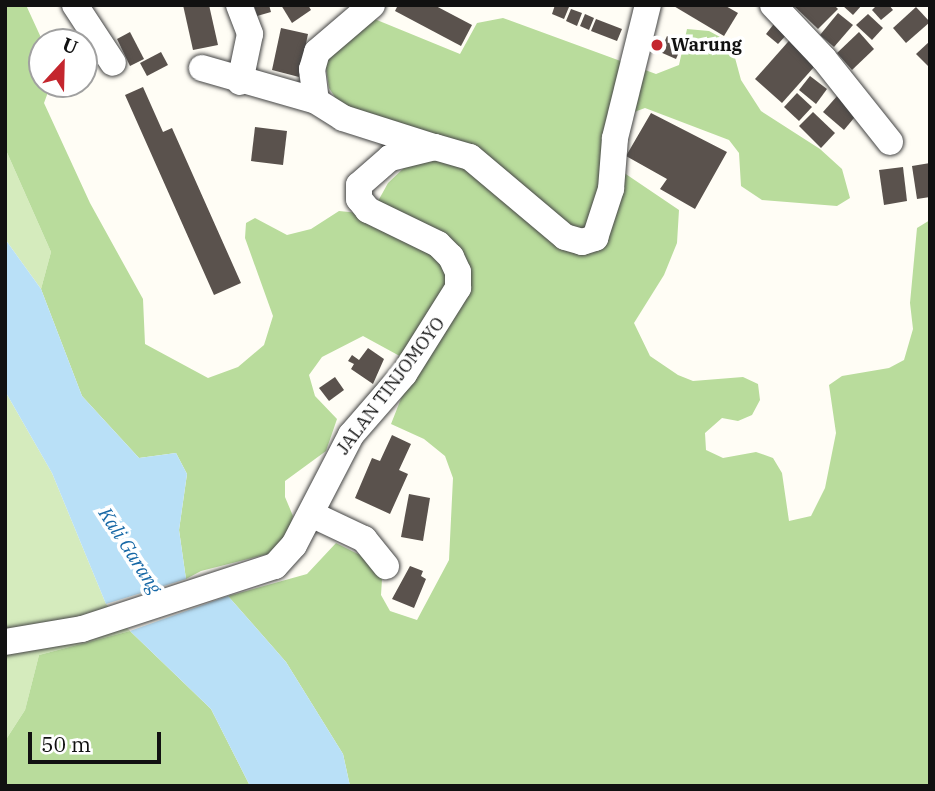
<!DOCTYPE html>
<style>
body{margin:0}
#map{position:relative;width:935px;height:791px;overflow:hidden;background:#fffdf5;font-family:"IBM Plex Serif",serif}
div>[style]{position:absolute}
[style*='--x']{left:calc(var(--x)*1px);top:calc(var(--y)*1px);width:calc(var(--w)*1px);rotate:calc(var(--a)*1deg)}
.green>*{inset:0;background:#d5ebbd}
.forest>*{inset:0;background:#b9dc9c}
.water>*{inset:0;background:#b9e0f7}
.building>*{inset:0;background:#5a524d}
.roads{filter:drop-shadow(0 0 2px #444) drop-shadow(0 0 2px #444)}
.minor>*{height:26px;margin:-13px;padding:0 13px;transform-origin:13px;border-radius:13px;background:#fff}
.dots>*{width:19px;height:19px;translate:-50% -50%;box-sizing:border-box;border:4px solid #fff;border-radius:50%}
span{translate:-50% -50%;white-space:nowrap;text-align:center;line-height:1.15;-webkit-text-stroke:7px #fff;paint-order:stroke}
.poi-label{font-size:18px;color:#111;font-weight:700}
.left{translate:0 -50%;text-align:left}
.street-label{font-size:18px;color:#111}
.water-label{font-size:19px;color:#1768a6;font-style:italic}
.frame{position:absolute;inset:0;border:7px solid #111;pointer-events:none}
.north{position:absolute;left:28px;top:28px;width:70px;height:70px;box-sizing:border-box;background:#fff;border:2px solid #a0a0a0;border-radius:50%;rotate:22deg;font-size:19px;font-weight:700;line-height:28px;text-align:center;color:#111}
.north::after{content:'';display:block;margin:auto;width:24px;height:32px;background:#c4262e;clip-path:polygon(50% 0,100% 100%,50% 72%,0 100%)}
.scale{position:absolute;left:28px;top:732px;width:133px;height:32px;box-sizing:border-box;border:4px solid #111;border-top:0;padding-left:9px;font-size:21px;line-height:24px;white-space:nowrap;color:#111;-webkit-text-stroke:5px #fff;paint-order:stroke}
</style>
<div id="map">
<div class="green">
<i style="clip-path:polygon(5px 148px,51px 252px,41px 289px,5px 239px)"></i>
<i style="clip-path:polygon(5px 391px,52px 473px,106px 604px,130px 631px,39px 655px,25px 710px,5px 741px)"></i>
</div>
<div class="forest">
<i style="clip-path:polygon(5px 5px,26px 5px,43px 42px,42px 84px,51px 84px,44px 103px,90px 203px,143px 299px,145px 344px,208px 378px,238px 367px,264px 345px,273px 316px,245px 238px,246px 223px,255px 218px,287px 235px,311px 229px,339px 211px,359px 213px,374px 228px,377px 203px,388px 183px,407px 165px,400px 149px,346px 114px,329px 88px,322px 41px,372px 18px,460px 54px,477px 23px,503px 18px,656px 74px,679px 65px,687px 29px,709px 31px,731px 43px,741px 80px,761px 111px,820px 149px,842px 169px,850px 198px,837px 206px,762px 200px,741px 186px,739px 153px,729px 140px,645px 108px,610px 121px,608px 162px,679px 210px,677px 243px,664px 275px,634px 323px,650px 356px,678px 375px,693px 381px,743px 377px,758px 384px,760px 400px,752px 415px,738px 421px,722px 418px,705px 433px,706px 450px,723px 458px,756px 452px,773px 458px,782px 473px,789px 521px,811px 516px,825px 488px,836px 433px,829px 385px,842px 376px,889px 368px,904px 360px,913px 329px,910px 303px,917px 228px,930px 220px,930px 786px,350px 786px,343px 754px,286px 662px,228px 596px,307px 574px,336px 543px,368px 559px,382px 579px,381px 595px,390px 611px,417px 620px,449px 560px,453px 478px,445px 456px,424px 439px,391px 424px,404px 391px,407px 360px,363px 336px,322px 357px,309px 375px,315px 396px,337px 419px,326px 451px,285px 481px,285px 497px,293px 516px,286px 540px,276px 552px,201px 571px,186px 579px,179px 530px,187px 474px,176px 453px,139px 458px,82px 396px,41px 289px,51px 252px,5px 148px)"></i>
<i style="clip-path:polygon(130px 631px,211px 709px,250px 786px,5px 786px,5px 741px,25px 710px,39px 655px)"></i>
</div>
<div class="water">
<i style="clip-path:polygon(5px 239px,41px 289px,82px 396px,139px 458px,176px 453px,187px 474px,179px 530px,186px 579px,106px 604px,52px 473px,5px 391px)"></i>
<i style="clip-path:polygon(228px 596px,286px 662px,343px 754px,350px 786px,250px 786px,211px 709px,130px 631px)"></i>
</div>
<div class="building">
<i style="clip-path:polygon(183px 5px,209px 5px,218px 45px,193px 50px)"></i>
<i style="clip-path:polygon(254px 5px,269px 5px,271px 12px,257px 16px)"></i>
<i style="clip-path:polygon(281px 5px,308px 5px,311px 10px,292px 23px)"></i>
<i style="clip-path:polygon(398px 5px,434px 5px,472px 25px,461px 46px,395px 11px)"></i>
<i style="clip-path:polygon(555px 5px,569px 7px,564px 19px,552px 14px)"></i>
<i style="clip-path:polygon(672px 5px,724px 5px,738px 13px,724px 36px)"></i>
<i style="clip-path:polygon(793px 5px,834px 5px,838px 9px,818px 29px)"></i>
<i style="clip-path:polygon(842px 5px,862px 5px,853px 15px)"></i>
<i style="clip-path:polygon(877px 5px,889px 5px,893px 10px,881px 20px,872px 10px)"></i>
<i style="clip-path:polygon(916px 7px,930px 22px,906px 43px,893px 28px)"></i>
<i style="clip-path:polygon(571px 9px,582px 13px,577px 26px,566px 21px)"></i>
<i style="clip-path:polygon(838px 13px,853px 25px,834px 47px,820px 35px)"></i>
<i style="clip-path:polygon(585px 14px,594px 18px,589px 30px,580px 26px)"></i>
<i style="clip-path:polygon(868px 14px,883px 28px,872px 40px,856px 25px)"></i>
<i style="clip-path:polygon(596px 19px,622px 29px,617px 41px,591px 31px)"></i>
<i style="clip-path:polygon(777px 20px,790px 31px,778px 44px,766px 34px)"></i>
<i style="clip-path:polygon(281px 28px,308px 34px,299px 77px,272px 70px)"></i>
<i style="clip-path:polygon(130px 32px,144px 59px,130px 66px,117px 39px)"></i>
<i style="clip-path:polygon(859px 32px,874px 49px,852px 70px,837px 53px)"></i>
<i style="clip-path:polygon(795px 34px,822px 58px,782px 103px,755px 79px)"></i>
<i style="clip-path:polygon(667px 36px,683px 43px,676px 59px,660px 52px)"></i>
<i style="clip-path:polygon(930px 41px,930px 68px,916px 54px)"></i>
<i style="clip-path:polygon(161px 52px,168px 65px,147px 76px,140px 63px)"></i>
<i style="clip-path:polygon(87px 56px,93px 71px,84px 75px,84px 57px)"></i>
<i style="clip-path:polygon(810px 76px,827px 89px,816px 104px,799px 90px)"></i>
<i style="clip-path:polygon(143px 87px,163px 132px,172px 128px,241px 283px,214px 295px,125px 95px)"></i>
<i style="clip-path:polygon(797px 93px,812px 107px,799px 121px,784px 107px)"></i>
<i style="clip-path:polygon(838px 95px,859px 112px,844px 130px,823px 112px)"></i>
<i style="clip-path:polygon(813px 112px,835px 133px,821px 148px,799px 126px)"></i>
<i style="clip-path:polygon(651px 113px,727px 152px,695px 209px,660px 189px,667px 179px,626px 156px)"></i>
<i style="clip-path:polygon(255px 127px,287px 131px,283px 165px,251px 161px)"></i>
<i style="clip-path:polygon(930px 163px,930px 197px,917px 199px,912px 166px)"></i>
<i style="clip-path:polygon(903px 167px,907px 201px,884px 205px,879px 170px)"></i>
<i style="clip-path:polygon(368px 348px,384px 359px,373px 384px,351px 369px,354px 364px,348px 361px,352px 355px,359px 360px)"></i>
<i style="clip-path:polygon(335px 377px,344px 390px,329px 401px,319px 388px)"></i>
<i style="clip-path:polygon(392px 435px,411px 444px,399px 470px,408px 474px,390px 514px,355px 498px,372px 458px,380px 461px)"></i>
<i style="clip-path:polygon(409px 494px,430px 498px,423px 541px,401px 537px)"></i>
<i style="clip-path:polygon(410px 566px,423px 571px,421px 576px,426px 579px,414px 608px,392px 599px)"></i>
</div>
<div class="roads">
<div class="minor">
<i style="--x:75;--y:5;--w:69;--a:56.8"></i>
<i style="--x:239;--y:5;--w:31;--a:69"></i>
<i style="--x:250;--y:34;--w:49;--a:101.8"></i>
<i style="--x:372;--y:5;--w:72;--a:139.5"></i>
<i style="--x:317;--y:52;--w:18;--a:106"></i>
<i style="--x:312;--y:69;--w:32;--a:83"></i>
<i style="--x:316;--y:101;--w:32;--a:32"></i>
<i style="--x:343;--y:118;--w:96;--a:17.7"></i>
<i style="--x:773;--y:5;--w:74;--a:46.6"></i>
<i style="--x:824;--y:59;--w:106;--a:51.5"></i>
<i style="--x:202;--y:68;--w:119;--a:16.1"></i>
<i style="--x:311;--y:514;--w:59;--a:25.3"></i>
<i style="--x:364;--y:539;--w:35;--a:51"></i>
<i style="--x:5;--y:642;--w:78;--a:-9.6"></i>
<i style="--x:82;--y:629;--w:203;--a:-18.1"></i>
<i style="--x:275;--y:566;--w:28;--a:-48"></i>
<i style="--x:294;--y:545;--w:124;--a:-62.6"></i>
<i style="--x:351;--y:435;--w:81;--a:-49"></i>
<i style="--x:404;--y:374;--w:102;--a:-57.9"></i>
<i style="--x:458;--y:288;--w:16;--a:-90"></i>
<i style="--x:458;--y:272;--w:17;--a:-115"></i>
<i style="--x:451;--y:257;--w:18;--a:-135"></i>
<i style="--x:438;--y:244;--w:78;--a:-154.1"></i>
<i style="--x:368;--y:210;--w:14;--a:-129"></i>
<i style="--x:359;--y:199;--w:14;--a:-90"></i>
<i style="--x:359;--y:185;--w:41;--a:-41.1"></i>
<i style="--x:390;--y:158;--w:46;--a:-13.7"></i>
<i style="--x:435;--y:147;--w:36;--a:16"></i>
<i style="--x:470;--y:157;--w:124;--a:40.1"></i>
<i style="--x:565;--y:237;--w:18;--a:16"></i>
<i style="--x:582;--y:242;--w:14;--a:-17"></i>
<i style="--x:595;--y:238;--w:52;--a:-71.9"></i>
<i style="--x:611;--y:189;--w:51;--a:-85.5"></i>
<i style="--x:615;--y:138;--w:137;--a:-76.1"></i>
</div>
</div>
<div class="dots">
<i style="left:657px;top:45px;background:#c4262e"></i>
</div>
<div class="poi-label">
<span class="left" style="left:671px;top:45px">Warung</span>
</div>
<div class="street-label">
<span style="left:391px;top:386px;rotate:-53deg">JALAN TINJOMOYO</span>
</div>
<div class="water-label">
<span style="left:130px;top:551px;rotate:57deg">Kali Garang</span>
</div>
<div class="frame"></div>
<div class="north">U</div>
<div class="scale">50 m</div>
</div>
